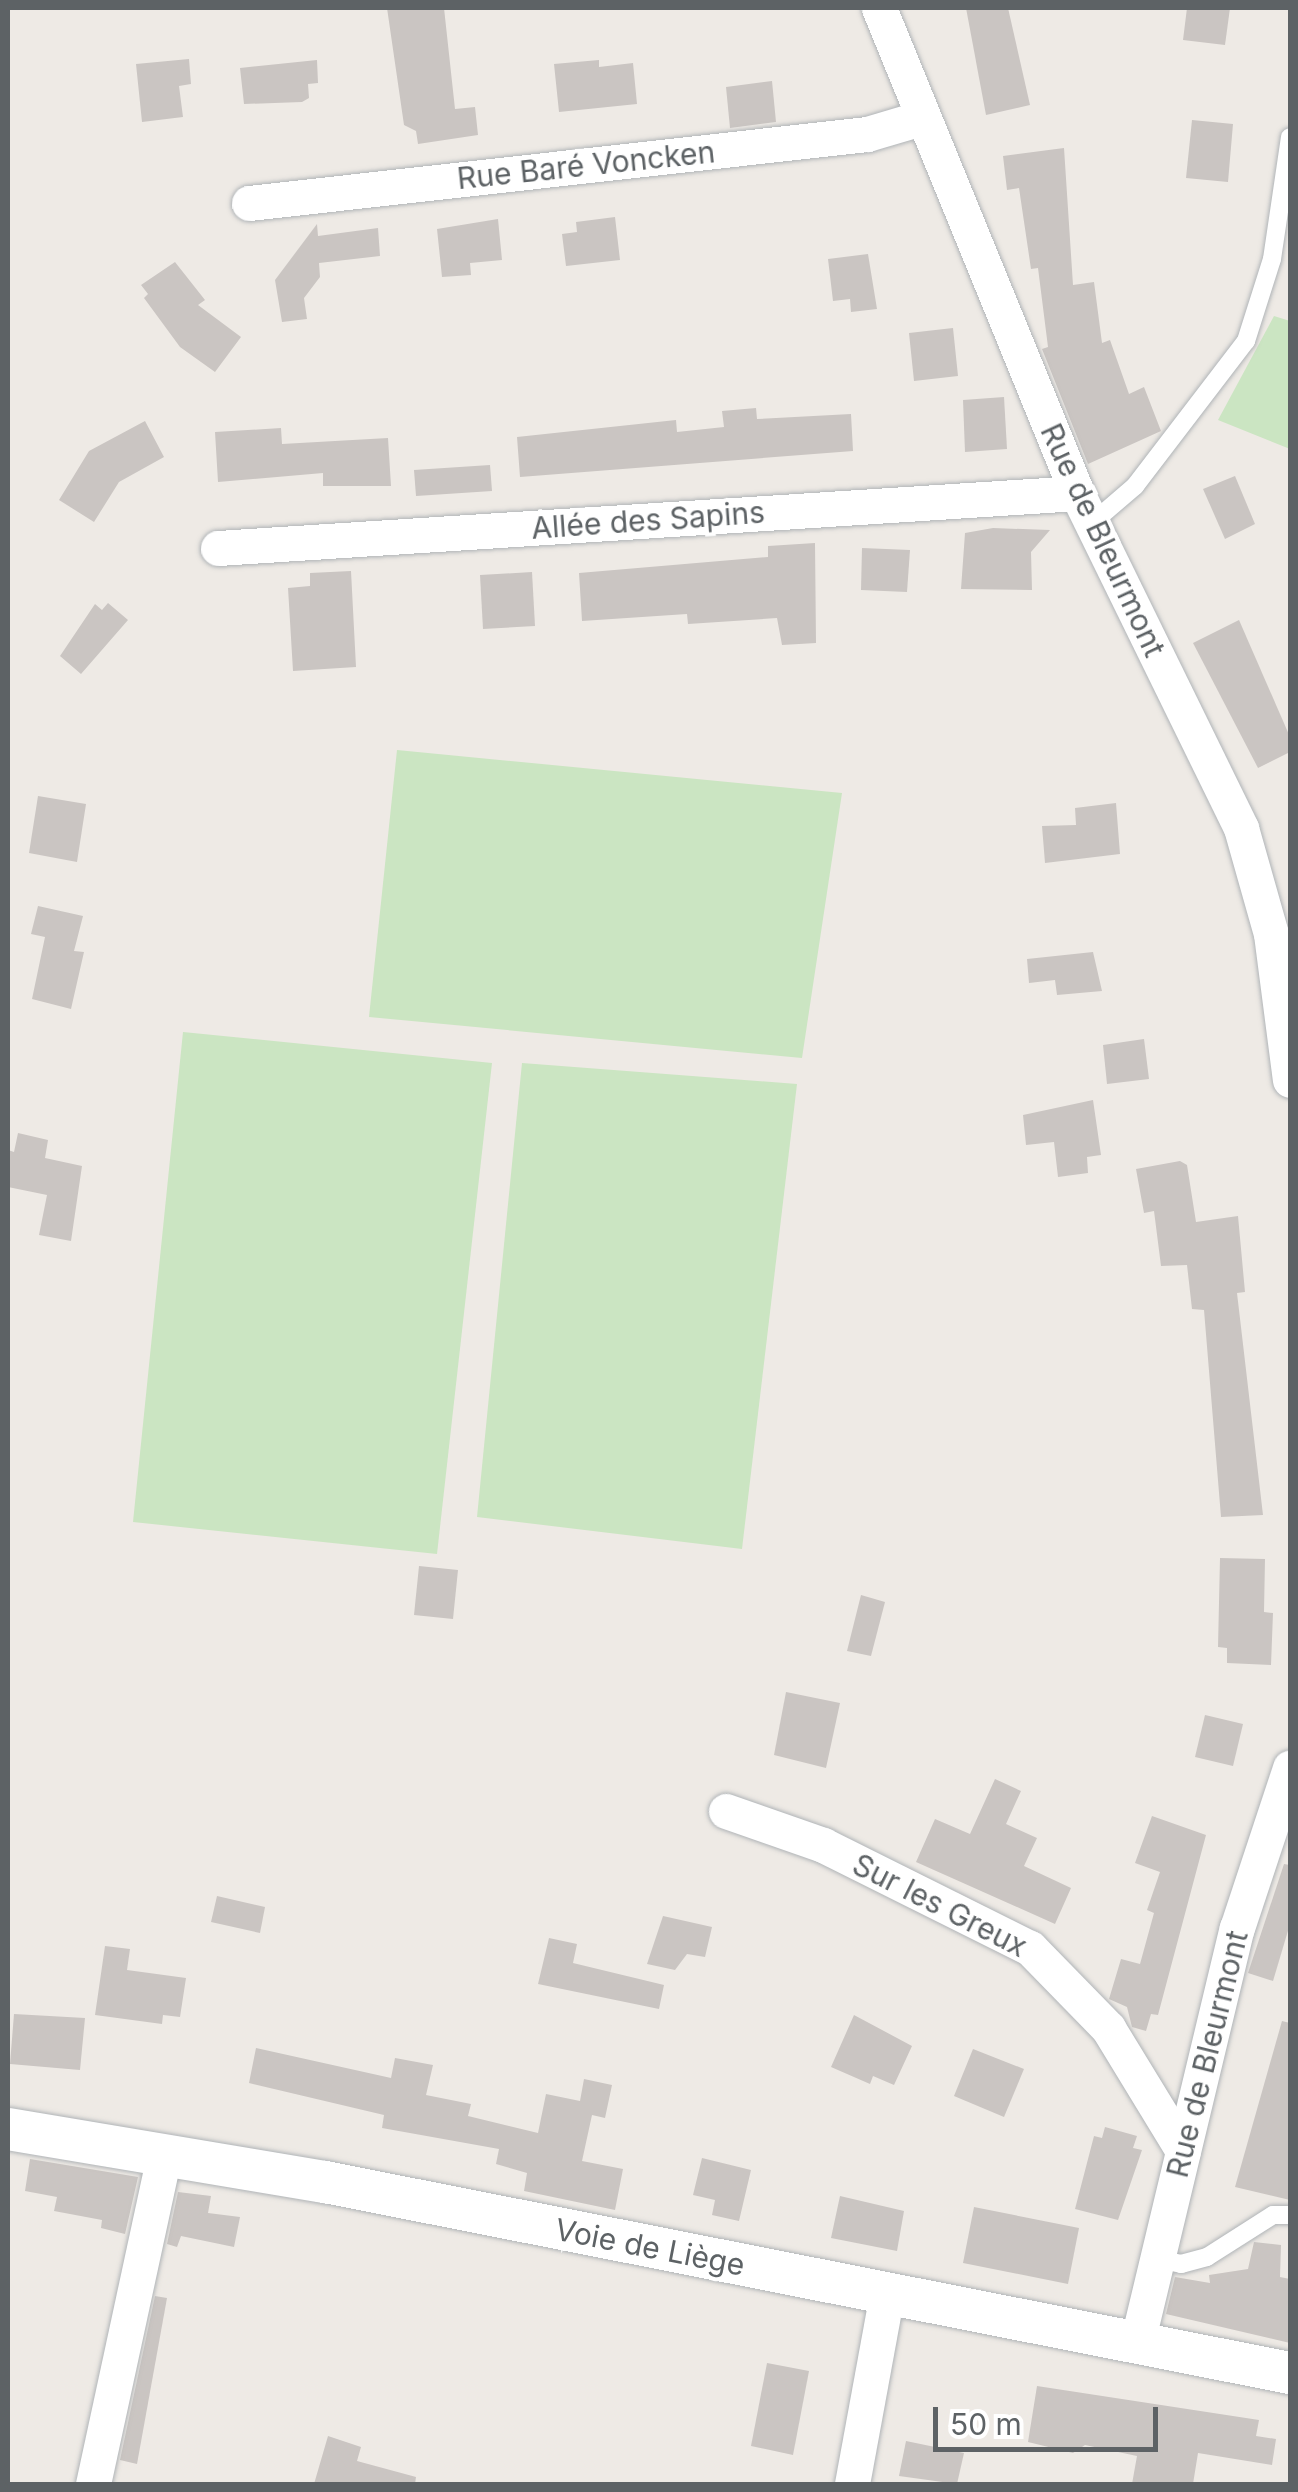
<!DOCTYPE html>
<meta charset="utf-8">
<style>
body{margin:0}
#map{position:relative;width:1298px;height:2492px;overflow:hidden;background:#eeeae5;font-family:Inter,sans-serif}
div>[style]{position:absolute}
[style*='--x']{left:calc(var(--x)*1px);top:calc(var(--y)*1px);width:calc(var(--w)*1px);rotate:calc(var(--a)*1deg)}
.green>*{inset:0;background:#cbe5c2}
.building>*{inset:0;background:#cac5c2}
.roads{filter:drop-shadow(0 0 2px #b0b4b7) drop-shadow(0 0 2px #b0b4b7)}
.service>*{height:18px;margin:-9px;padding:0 9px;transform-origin:9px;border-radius:9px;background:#fff}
.minor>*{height:35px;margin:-17.5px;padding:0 17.5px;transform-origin:17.5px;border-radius:17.5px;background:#fff}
.tertiary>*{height:42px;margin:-21px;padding:0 21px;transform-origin:21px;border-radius:21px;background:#fff}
span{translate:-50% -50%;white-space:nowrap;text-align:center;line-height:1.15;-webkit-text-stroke:8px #fff;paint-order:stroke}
.street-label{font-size:30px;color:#5d6265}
.frame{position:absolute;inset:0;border:10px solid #5d6265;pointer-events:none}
.scale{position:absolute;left:933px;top:2407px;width:225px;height:45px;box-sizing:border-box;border:5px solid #5d6265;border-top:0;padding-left:12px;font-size:30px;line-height:35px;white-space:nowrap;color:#5d6265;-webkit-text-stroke:8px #fff;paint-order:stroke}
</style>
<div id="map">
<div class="green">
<i style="clip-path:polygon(1274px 316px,1290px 321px,1290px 449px,1218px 420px)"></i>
<i style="clip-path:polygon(397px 750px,842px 793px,802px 1058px,369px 1017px)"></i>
<i style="clip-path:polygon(183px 1032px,492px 1063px,437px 1554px,133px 1522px)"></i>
<i style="clip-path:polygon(522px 1063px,797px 1084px,742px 1549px,477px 1517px)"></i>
</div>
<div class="building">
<i style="clip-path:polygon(387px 8px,444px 8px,455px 109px,475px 107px,478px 135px,418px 144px,416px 131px,404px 125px)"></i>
<i style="clip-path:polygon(966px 8px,1008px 8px,1030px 105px,986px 115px)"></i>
<i style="clip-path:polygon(1187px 8px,1230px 8px,1225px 45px,1183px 40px)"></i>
<i style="clip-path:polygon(189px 59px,191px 84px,179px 86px,183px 117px,142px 122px,136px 64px)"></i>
<i style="clip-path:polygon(317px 60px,318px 83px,308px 84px,309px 98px,302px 102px,244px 104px,240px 68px)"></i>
<i style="clip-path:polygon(599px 60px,599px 67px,633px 63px,637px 104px,559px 112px,554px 64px)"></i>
<i style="clip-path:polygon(772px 81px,776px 122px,730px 128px,726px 87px)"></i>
<i style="clip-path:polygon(1192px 120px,1233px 124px,1228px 182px,1186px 178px)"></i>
<i style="clip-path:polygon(1064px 148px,1073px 285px,1094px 282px,1102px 343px,1110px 340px,1129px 394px,1144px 387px,1161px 431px,1088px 464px,1042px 349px,1048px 347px,1038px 268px,1031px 269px,1019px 188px,1007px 190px,1003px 156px)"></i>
<i style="clip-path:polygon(615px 217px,620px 260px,566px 266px,562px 234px,577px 232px,576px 222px)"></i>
<i style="clip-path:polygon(498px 219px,502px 260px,470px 263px,471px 275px,442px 277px,437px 229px)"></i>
<i style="clip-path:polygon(317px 224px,318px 236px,378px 228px,380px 256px,319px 263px,320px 277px,304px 298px,307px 319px,282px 322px,275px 280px)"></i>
<i style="clip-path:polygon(868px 254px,877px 309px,851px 312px,850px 299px,833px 301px,828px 259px)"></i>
<i style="clip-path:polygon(175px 262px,205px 300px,198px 305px,241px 337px,215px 372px,180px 347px,144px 298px,148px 294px,141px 285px)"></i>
<i style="clip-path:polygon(953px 328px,958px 376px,914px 381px,909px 333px)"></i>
<i style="clip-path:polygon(1004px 397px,1007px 449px,965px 452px,963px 400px)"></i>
<i style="clip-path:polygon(756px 408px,757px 419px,851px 414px,853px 451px,520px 477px,517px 437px,676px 420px,677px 432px,724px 427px,722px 411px)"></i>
<i style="clip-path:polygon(145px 421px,164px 457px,119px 482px,94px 522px,59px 500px,89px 451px)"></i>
<i style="clip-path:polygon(281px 428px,282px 444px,388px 438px,391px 486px,323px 486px,323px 473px,218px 482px,215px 432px)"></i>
<i style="clip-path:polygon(490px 465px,492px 491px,416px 496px,414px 470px)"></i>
<i style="clip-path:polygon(1235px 476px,1255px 524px,1225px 539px,1203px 489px)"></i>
<i style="clip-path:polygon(993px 528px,1050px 530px,1031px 552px,1032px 590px,961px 589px,965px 533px)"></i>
<i style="clip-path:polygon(815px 543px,816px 643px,782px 645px,777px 618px,688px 624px,687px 614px,582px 621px,579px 573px,768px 557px,768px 546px)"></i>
<i style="clip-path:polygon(862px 548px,910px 550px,907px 592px,861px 590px)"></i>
<i style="clip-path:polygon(351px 571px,356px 667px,293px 671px,288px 588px,310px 586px,310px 573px)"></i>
<i style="clip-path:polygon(532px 572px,535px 626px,483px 629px,480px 575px)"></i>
<i style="clip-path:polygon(108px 603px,128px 620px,81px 674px,60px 656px,95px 604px,102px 610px)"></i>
<i style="clip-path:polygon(1239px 620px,1290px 737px,1290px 752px,1258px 768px,1193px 643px)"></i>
<i style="clip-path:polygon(38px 796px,86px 804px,77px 862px,29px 853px)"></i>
<i style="clip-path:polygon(1116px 803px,1120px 854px,1045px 863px,1042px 826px,1076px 825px,1075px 808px)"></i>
<i style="clip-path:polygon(38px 906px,83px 916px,74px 951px,84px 952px,71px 1009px,32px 999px,45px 937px,31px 934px)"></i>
<i style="clip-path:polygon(1093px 952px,1102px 991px,1057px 995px,1055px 980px,1029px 983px,1027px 959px)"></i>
<i style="clip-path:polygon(1144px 1039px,1149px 1079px,1107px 1084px,1103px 1045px)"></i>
<i style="clip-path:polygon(1093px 1100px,1101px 1155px,1087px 1157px,1088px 1173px,1058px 1177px,1054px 1142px,1026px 1145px,1023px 1115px)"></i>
<i style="clip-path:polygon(18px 1133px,48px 1140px,45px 1158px,82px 1166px,71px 1241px,39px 1235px,47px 1195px,8px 1187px,8px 1150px,14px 1152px)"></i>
<i style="clip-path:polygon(1180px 1161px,1187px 1165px,1196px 1222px,1238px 1216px,1245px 1292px,1237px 1293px,1263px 1515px,1221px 1517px,1204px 1310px,1192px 1309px,1187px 1265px,1161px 1266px,1154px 1211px,1144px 1213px,1136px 1169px)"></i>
<i style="clip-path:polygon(1220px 1558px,1265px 1559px,1264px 1612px,1273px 1613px,1271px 1665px,1227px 1663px,1227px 1648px,1218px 1647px)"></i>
<i style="clip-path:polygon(419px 1566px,458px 1570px,453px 1619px,414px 1615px)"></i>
<i style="clip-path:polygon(861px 1595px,885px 1602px,871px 1656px,847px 1651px)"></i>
<i style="clip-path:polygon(786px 1692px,840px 1703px,826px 1768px,774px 1755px)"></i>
<i style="clip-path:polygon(1205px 1715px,1243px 1724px,1233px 1766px,1195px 1757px)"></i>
<i style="clip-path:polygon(995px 1779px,1021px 1791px,1006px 1824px,1037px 1838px,1024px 1866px,1071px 1888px,1055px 1924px,916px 1862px,935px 1819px,970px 1834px)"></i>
<i style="clip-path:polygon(1152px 1816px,1206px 1835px,1158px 2015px,1151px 2014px,1146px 2031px,1132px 2027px,1127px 2007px,1109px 1999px,1121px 1959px,1140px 1964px,1154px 1913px,1147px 1910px,1160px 1872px,1135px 1863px)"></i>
<i style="clip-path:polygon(1284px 1864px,1290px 1865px,1290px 1924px,1273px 1981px,1248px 1973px)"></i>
<i style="clip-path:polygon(217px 1896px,265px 1907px,260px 1933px,211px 1922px)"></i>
<i style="clip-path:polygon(663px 1916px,712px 1927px,705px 1957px,687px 1954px,675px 1970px,647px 1964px)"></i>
<i style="clip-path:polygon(549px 1938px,577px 1944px,573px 1963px,664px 1985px,659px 2009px,538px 1984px)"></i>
<i style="clip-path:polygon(105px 1946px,130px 1949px,127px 1970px,186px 1978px,180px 2017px,163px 2015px,162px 2024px,95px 2015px)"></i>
<i style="clip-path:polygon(14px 2014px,85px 2018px,80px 2070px,10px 2064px)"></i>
<i style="clip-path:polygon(854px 2015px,912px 2046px,894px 2085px,873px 2076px,870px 2084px,831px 2067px)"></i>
<i style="clip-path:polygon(1282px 2021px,1290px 2023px,1290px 2200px,1235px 2187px)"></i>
<i style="clip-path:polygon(256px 2048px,391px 2078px,395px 2058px,433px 2065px,426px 2095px,471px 2104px,468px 2116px,538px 2133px,546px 2094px,580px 2101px,584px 2079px,612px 2085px,605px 2118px,592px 2115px,582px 2161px,623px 2169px,615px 2210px,524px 2191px,527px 2173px,496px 2164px,499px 2149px,382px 2128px,384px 2115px,249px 2083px)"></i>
<i style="clip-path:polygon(973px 2049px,1024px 2069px,1004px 2117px,954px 2096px)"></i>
<i style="clip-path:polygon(1105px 2127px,1137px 2136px,1133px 2148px,1142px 2150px,1118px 2220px,1075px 2209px,1094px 2136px,1102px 2138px)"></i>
<i style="clip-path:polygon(702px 2158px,751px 2170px,739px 2221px,712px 2215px,715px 2200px,693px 2195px)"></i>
<i style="clip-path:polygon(30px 2159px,138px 2177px,125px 2234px,101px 2228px,102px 2220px,54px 2211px,57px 2197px,25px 2191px)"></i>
<i style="clip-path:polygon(178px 2192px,211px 2196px,208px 2213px,240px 2217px,234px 2247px,181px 2236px,177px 2247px,167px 2244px)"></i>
<i style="clip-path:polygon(840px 2196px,904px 2211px,897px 2251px,831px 2238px)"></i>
<i style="clip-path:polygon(974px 2207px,1079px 2228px,1068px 2284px,963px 2263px)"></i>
<i style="clip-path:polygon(1254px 2242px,1281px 2245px,1280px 2277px,1290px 2279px,1290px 2343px,1166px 2314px,1175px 2277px,1210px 2283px,1209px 2275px,1248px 2269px)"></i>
<i style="clip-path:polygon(155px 2296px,167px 2298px,137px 2464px,120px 2460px)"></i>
<i style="clip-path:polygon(767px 2363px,809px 2371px,793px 2455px,751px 2446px)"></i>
<i style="clip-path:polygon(1037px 2386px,1259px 2420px,1256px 2436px,1276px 2439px,1272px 2465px,1198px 2453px,1193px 2484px,1132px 2484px,1137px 2456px,1085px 2445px,1073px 2453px,1028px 2442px)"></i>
<i style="clip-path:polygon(328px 2436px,361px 2447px,357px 2461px,416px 2477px,415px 2484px,314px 2484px)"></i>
<i style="clip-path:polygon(906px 2441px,964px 2453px,957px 2484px,899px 2476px)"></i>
</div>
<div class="roads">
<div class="service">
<i style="--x:1092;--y:523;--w:57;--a:-40.7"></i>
<i style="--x:1135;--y:486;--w:183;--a:-52.6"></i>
<i style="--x:1246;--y:341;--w:86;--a:-72.4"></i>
<i style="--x:1272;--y:259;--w:123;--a:-81.6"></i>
<i style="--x:1158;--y:2259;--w:24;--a:12"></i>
<i style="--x:1181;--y:2264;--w:27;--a:-15"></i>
<i style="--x:1207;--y:2257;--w:78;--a:-32.5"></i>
<i style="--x:1273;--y:2215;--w:17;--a:0"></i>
</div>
<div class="minor">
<i style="--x:879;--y:8;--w:524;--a:67.79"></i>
<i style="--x:1077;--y:493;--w:373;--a:63.9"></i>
<i style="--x:1241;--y:828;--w:110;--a:74.2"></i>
<i style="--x:1271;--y:934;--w:147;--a:82.6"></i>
<i style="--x:249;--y:203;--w:622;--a:-6.37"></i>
<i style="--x:867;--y:134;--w:56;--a:-16.5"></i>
<i style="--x:218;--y:548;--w:861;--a:-3.66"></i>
<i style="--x:726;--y:1811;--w:103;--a:19.3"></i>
<i style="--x:823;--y:1845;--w:231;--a:26.5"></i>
<i style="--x:1030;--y:1948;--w:112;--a:45.7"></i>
<i style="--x:1108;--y:2028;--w:144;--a:58.6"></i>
<i style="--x:1137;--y:2343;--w:427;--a:-76.5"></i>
<i style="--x:1237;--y:1928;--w:169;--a:-71.7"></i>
<i style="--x:93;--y:2484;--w:337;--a:-77.8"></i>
<i style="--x:852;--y:2484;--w:193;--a:-79.6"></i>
</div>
<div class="tertiary">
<i style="--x:8;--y:2129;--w:321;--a:9.5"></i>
<i style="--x:325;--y:2182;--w:984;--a:11.2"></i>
</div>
</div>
<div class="street-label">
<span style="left:586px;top:165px;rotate:-6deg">Rue Baré Voncken</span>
<span style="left:648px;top:520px;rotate:-4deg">Allée des Sapins</span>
<span style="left:1103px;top:540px;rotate:65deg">Rue de Bleurmont</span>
<span style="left:940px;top:1905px;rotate:27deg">Sur les Greux</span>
<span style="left:1207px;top:2054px;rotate:-76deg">Rue de Bleurmont</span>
<span style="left:650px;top:2247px;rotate:11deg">Voie de Liège</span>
</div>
<div class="frame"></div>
<div class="scale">50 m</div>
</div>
